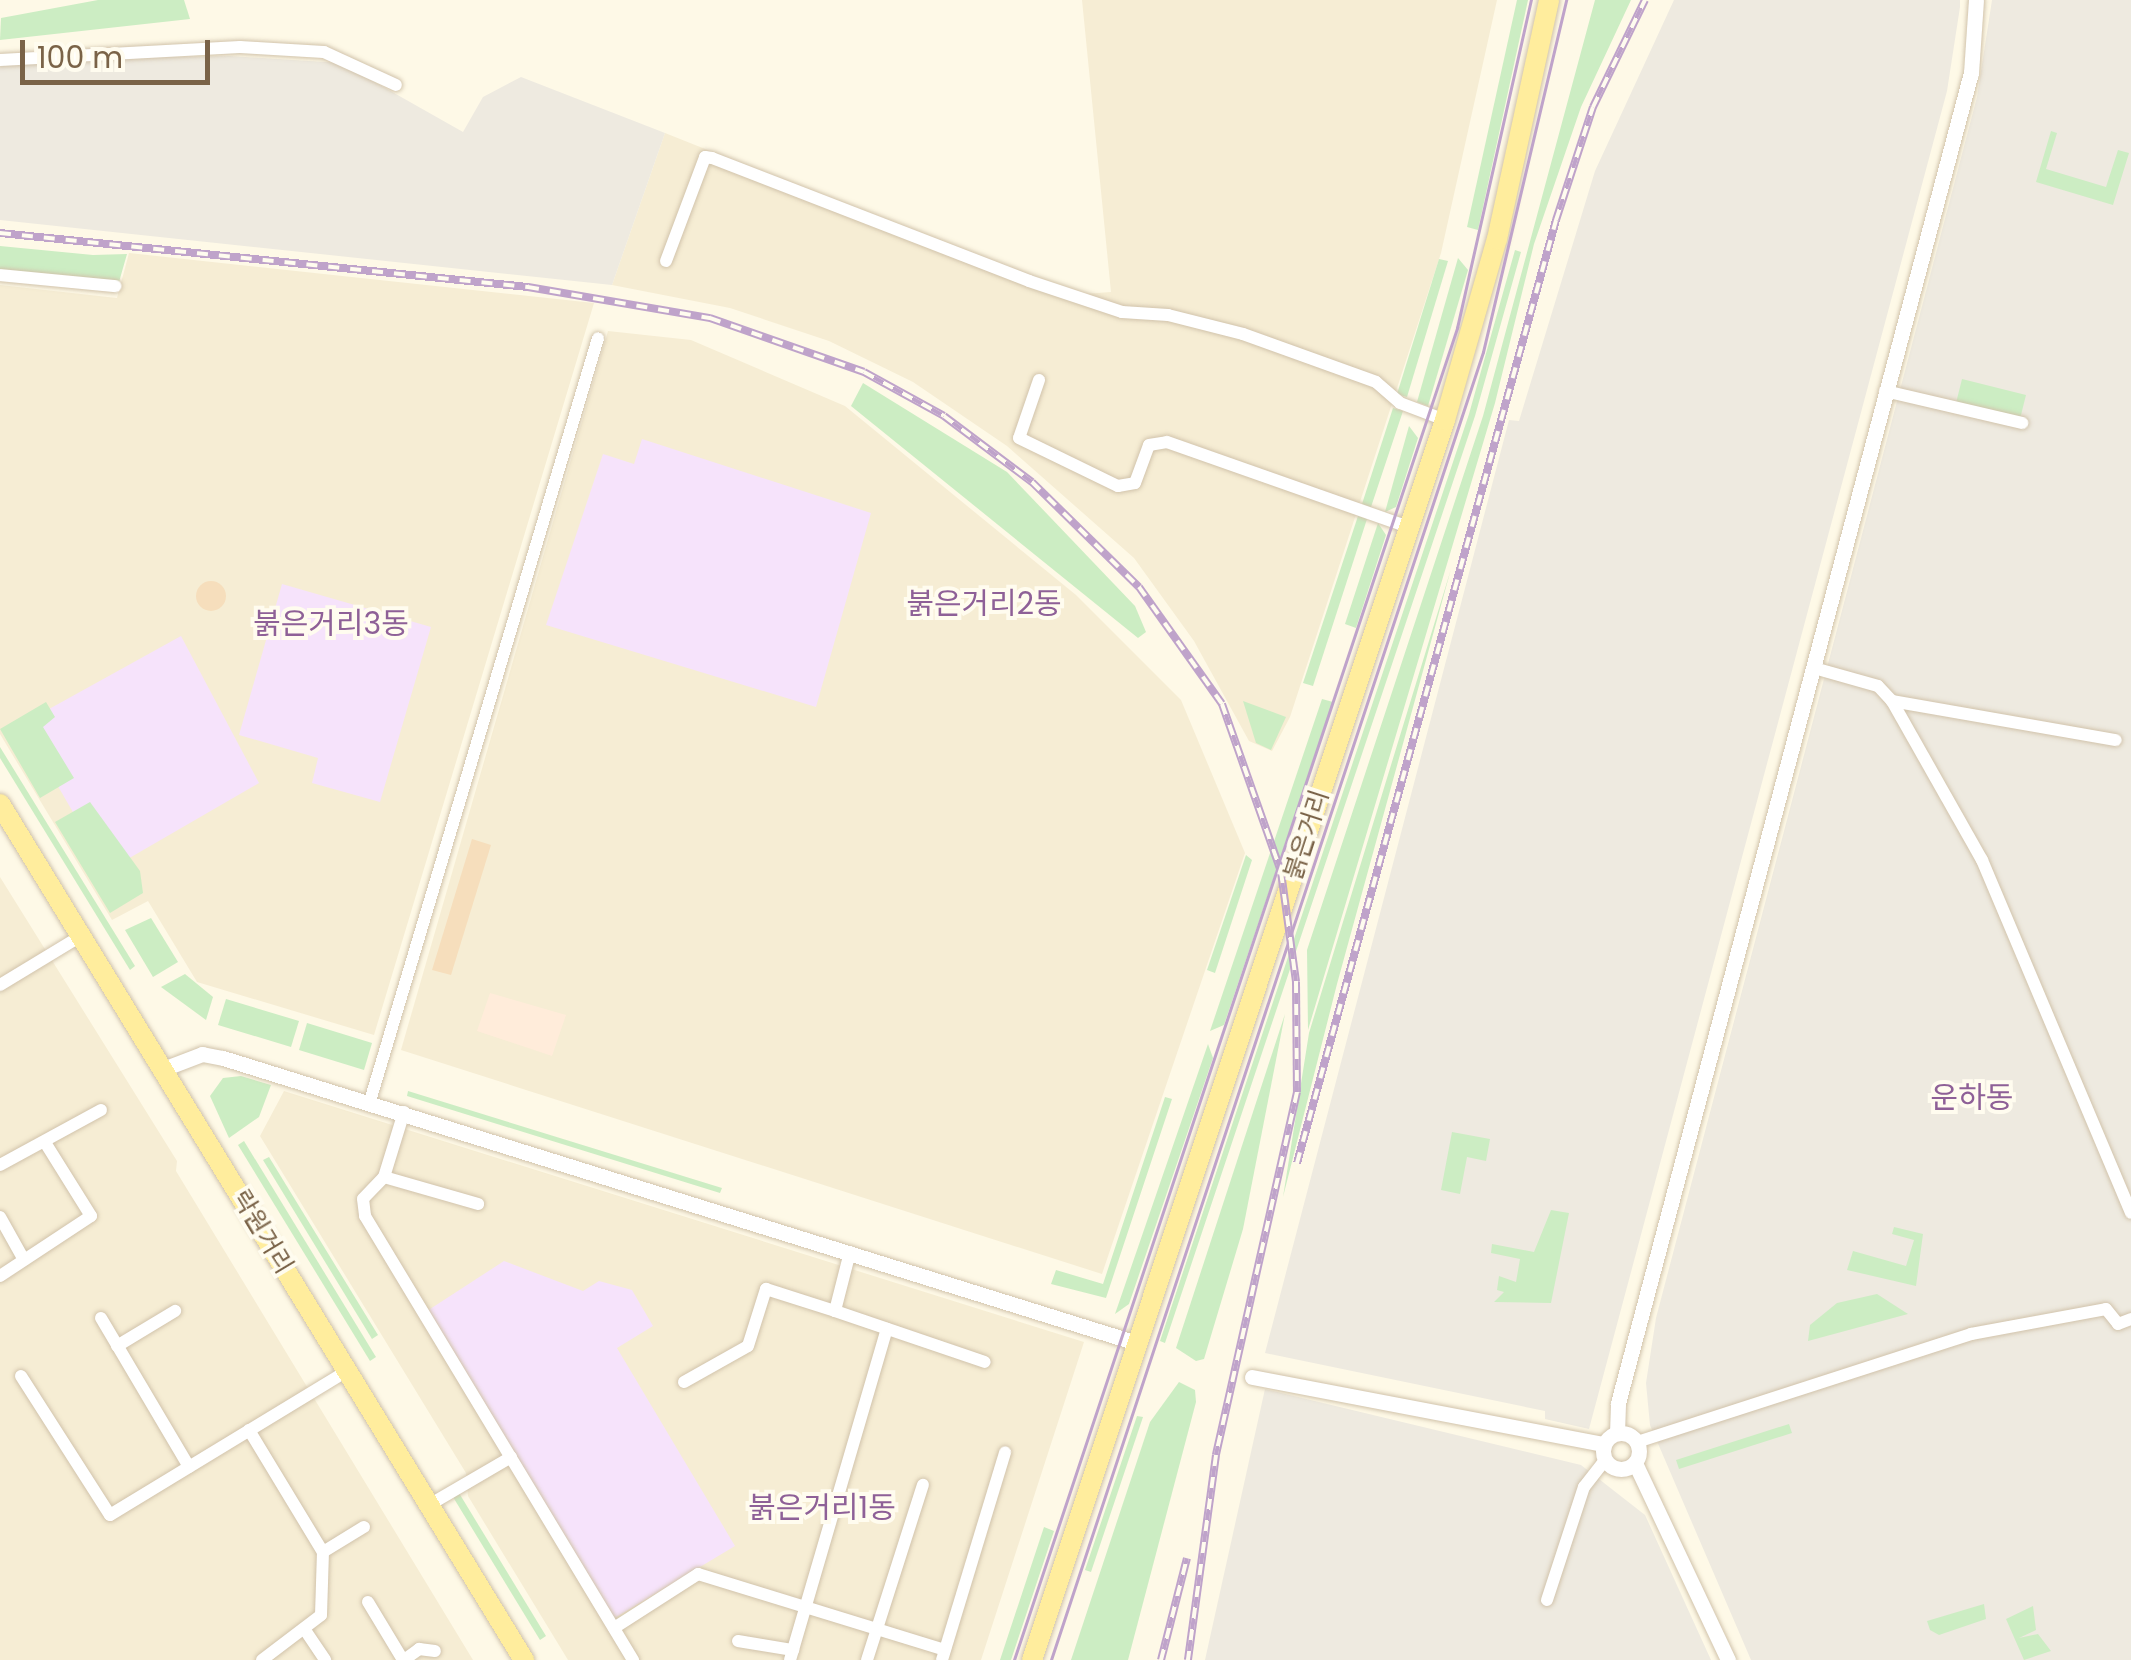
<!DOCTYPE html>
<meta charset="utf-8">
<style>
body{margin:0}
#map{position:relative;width:2131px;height:1660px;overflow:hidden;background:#fef9e7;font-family:Poppins,"Noto Sans KR",sans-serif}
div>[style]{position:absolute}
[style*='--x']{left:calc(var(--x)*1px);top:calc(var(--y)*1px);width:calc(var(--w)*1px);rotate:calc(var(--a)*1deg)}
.residential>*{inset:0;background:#f6edd4}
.commercial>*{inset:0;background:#ffecda}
.industrial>*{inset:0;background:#eeeae0}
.education>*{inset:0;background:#f6e3fb}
.green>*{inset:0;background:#ccedc3}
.building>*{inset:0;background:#f6debc}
.round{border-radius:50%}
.roads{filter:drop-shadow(0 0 2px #d1c3ab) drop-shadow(0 0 2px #d1c3ab)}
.minor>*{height:12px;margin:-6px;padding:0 6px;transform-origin:6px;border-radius:6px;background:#fff}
.tertiary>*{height:15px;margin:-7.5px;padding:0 7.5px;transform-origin:7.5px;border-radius:7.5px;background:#fff}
.tertiary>.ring{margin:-7.5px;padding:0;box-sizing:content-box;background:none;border:15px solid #fff;border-radius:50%}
.primary>*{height:20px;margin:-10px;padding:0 10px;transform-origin:10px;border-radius:10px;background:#ffed9d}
.tram>*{height:2.5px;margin:-1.25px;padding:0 1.25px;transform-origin:1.25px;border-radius:1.25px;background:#bfa3ca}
.rail>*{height:8px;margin-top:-4px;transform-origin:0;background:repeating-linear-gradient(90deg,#fffcef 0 11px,#bfa3ca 0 22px);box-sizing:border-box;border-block:2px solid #bfa3ca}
span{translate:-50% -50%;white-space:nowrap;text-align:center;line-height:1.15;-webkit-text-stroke:8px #fffcef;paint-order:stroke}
.street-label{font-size:25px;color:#7a6348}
.quarter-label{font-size:30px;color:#8e6097}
.scale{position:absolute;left:20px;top:40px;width:190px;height:45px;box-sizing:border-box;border:5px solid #7a6348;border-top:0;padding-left:12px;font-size:30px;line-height:35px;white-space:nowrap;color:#7a6348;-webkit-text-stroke:8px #fffcef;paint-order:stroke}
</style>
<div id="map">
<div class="residential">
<i style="clip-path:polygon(1082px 0,1497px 0,1441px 253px,1290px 717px,1272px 751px,1249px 741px,1194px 641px,1134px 558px,1007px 446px,913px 382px,829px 341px,730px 308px,612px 285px,665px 133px,1006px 269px,1083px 294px,1111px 292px)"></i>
<i style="clip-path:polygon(129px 253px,594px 303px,374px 1035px,197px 982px,148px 901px,112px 920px,0 734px,0 285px,117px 298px)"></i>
<i style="clip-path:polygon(608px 331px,691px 340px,845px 406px,1076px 595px,1181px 700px,1245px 853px,1102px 1274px,401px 1050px)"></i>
<i style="clip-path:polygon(0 877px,177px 1161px,176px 1171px,473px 1660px,0 1660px)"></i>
<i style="clip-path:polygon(284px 1091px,1084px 1342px,981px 1660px,568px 1660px,468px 1496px,466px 1473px,260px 1136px)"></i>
</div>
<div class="commercial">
<i style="clip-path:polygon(490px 993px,566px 1015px,552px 1056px,477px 1031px)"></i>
</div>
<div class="industrial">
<i style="clip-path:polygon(1674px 0,1960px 0,1960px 7px,1947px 91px,1589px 1429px,1545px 1419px,1545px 1411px,1265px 1353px,1509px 420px,1519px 421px,1595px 171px)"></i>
<i style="clip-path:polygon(1992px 0,2131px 0,2131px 1660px,1751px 1660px,1650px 1425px,1646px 1383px,1656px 1318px,1977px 97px)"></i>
<i style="clip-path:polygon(230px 56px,341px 63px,463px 132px,483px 97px,521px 77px,665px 133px,612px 285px,0 220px,0 67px,29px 59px)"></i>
<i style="clip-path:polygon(1265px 1389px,1581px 1465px,1645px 1515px,1711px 1660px,1205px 1660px)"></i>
</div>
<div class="education">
<i style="clip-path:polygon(642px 439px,871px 513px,816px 707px,546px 625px,603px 454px,634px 464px)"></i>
<i style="clip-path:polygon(282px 584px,431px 627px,380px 802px,312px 783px,318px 758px,239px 735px)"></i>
<i style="clip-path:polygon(181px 636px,259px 783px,107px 871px,22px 724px)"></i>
<i style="clip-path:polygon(504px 1261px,583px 1291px,599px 1281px,632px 1290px,653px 1326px,617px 1348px,735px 1546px,613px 1619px,427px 1311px)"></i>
</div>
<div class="green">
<i style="clip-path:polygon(98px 0,184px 0,190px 19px,0 40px,1px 18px)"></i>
<i style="clip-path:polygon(1517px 0,1528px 0,1478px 230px,1467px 227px)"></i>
<i style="clip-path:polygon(1595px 0,1631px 0,1581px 107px,1534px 244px,1495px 403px,1308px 1030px,1307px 950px,1483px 416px)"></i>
<i style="clip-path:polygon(2051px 131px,2057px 133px,2046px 169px,2106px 187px,2118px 150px,2129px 153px,2113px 205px,2036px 182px)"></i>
<i style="clip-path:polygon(0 246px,93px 255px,127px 254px,119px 282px,0 270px)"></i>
<i style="clip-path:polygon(1515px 250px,1521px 252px,1475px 416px,1165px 1343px,1160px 1341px,1469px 414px)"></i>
<i style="clip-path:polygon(1458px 258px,1468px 270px,1428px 406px,1417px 402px)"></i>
<i style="clip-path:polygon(1439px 259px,1448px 261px,1407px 397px,1397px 394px)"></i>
<i style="clip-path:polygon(1962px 379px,2026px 395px,2020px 419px,1956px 403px)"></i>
<i style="clip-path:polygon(863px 383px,1007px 472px,1135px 606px,1146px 632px,1138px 638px,851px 406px)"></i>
<i style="clip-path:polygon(1393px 408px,1403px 411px,1371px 507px,1362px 504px)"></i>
<i style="clip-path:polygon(1409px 426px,1418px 438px,1396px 507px,1385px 512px)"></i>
<i style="clip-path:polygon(1358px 516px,1367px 519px,1313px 686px,1303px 683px)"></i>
<i style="clip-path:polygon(1378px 523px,1386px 535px,1356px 628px,1345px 624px)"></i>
<i style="clip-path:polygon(1451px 569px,1337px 984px,1283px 1197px,1309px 1033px)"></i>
<i style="clip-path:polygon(1322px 699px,1333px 702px,1224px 1025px,1210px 1031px)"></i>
<i style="clip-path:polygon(1243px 701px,1286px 717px,1271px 750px,1256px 743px)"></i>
<i style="clip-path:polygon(46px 702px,55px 717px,43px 727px,74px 778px,40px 798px,0 729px)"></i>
<i style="clip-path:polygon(0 747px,135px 966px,130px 970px,0 758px)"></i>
<i style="clip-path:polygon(90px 802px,140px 871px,143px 893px,110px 913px,55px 822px)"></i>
<i style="clip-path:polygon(1246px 855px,1252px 860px,1215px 973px,1207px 970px)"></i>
<i style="clip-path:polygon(151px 918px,178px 962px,153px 977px,125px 930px)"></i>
<i style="clip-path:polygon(185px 974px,213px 997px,206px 1020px,161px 987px)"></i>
<i style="clip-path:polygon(226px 999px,299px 1021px,291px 1047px,218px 1025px)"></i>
<i style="clip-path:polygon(1285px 1014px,1243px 1229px,1204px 1359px,1196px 1361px,1176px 1348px)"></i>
<i style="clip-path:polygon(307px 1023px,372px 1043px,364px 1070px,299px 1050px)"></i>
<i style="clip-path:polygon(1208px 1044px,1213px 1058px,1129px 1304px,1115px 1314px)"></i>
<i style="clip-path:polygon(241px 1076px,271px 1085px,259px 1117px,229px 1138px,210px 1096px,223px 1078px)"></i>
<i style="clip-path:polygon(408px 1091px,722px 1188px,720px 1193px,407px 1096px)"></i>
<i style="clip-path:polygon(1165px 1097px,1172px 1099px,1106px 1298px,1051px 1284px,1056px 1270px,1103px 1284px)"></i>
<i style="clip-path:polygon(1452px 1132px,1490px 1139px,1486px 1161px,1467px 1157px,1460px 1194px,1441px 1190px)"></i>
<i style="clip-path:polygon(244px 1141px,376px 1357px,370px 1361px,238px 1145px)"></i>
<i style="clip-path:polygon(269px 1157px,378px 1335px,372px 1339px,263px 1160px)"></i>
<i style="clip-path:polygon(1551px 1210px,1569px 1213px,1551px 1303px,1494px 1302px,1504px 1292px,1497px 1290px,1499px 1276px,1516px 1282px,1520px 1259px,1491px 1253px,1492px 1244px,1534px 1252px)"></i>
<i style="clip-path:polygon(1894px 1227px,1923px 1234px,1916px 1286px,1847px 1270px,1853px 1251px,1906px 1266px,1914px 1240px,1892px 1234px)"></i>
<i style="clip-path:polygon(1877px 1294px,1908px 1314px,1808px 1341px,1810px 1325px,1837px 1303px)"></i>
<i style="clip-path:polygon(1179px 1382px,1195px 1390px,1196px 1402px,1128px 1660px,1071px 1660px,1150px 1422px)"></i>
<i style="clip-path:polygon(1137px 1416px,1143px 1417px,1091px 1572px,1085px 1570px)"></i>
<i style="clip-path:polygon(1789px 1424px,1792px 1433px,1679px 1469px,1676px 1460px)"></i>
<i style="clip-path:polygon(459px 1493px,546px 1636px,540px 1640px,453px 1497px)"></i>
<i style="clip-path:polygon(1044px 1527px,1054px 1531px,1011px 1660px,1000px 1660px)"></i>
<i style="clip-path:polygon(1984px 1604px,1986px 1619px,1939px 1635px,1930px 1630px,1927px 1621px)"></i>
<i style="clip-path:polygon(2033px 1606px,2036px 1630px,2019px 1638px,2038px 1634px,2051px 1651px,2024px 1660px,2006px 1619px)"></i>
</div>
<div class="building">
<i class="round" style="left:196px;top:581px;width:30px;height:30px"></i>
<i style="clip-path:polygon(472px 839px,491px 845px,451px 975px,432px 970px)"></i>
</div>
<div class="roads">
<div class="minor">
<i style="--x:0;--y:60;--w:240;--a:-3.1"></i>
<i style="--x:240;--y:47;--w:84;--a:3.4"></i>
<i style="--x:324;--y:52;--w:79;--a:24.6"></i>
<i style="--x:666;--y:261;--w:111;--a:-69.4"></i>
<i style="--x:705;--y:157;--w:7;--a:8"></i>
<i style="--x:712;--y:158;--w:340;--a:21.2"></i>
<i style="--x:1029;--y:281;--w:98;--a:18.4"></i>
<i style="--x:1122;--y:312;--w:46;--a:3.7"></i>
<i style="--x:1168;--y:315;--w:77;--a:14.2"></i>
<i style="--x:1243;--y:334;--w:141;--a:19.8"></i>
<i style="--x:1376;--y:382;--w:32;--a:41"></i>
<i style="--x:1400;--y:403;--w:48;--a:20.7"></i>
<i style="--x:0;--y:275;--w:116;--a:5.5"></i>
<i style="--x:1039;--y:380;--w:61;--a:109"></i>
<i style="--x:1019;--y:438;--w:110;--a:25.9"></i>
<i style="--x:1118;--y:486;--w:17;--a:-10"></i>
<i style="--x:1135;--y:483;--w:40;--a:-69.8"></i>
<i style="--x:1149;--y:445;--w:18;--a:-9"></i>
<i style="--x:1167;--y:442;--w:256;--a:19.4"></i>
<i style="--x:1885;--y:391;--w:141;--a:13.1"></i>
<i style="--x:1814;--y:668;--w:66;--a:15.7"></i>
<i style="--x:1878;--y:686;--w:21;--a:47"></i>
<i style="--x:1892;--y:701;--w:183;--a:60.5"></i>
<i style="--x:1982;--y:860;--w:383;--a:67.1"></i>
<i style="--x:1892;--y:701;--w:227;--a:9.9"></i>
<i style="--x:0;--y:985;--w:95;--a:-31.2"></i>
<i style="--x:370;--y:1101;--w:796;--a:-73.36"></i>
<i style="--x:404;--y:1112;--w:68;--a:107.1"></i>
<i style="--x:384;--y:1177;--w:30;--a:134"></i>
<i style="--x:363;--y:1199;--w:17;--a:83"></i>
<i style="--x:365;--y:1216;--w:519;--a:58.88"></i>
<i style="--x:0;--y:1165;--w:115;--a:-28.6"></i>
<i style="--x:384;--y:1177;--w:98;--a:16"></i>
<i style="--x:0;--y:1217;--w:49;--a:60.8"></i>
<i style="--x:850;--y:1252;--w:61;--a:104.3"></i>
<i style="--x:835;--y:1311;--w:158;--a:18.8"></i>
<i style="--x:0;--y:1276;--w:109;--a:-33.4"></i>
<i style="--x:91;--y:1216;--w:85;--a:-122"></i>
<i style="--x:101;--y:1318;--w:173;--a:59.4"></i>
<i style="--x:117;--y:1346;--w:68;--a:-31.1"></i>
<i style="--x:21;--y:1376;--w:165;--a:57.4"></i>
<i style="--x:110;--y:1515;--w:277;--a:-31.3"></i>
<i style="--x:684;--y:1382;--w:73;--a:-29.4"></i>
<i style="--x:748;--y:1346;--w:60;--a:-72.5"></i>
<i style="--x:766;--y:1289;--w:72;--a:17.7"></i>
<i style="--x:249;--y:1430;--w:143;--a:58.8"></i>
<i style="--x:1637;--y:1442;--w:351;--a:-17.9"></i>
<i style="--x:1971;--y:1334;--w:137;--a:-10.5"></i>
<i style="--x:2106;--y:1309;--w:19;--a:51"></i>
<i style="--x:2118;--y:1324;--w:14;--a:-21"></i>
<i style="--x:429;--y:1505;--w:95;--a:-30.3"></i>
<i style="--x:1547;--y:1600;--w:119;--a:-71.9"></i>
<i style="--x:1584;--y:1487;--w:34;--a:-52"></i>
<i style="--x:368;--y:1602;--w:68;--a:58.9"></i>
<i style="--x:614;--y:1628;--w:100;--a:-32.7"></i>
<i style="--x:698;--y:1574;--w:258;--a:17.1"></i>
<i style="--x:305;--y:1630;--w:36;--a:56"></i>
<i style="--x:738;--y:1641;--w:56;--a:9.3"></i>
<i style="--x:262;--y:1660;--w:74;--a:-37.3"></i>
<i style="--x:321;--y:1615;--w:63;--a:-88.2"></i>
<i style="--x:323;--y:1552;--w:48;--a:-31.4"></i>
<i style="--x:404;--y:1660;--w:19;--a:-36"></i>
<i style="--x:419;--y:1649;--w:16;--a:7"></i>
<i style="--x:790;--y:1660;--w:345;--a:-73.7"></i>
<i style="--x:867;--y:1660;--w:184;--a:-72.3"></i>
<i style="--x:942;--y:1660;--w:217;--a:-73.1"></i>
</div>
<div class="tertiary">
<i style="--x:163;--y:1069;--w:42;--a:-21"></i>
<i style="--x:202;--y:1054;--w:21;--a:11"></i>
<i style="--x:223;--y:1058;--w:957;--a:17.32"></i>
<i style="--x:1252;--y:1377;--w:358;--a:10.8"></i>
<i class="ring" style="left:1603px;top:1433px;width:21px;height:21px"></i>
<i style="--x:1617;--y:1433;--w:30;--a:-88"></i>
<i style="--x:1618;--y:1403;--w:1376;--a:-75.14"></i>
<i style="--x:1971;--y:73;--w:73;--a:-86.1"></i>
<i style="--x:1635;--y:1463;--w:218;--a:64.7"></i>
</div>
<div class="primary">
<i style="--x:0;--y:804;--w:1004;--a:58.53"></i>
<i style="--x:1032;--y:1660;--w:1307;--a:-71.58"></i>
<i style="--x:1445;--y:420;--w:188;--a:-74"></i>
<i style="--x:1497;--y:239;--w:245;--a:-77.7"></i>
</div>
</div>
<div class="tram">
<i style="--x:1014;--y:1660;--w:1404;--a:-71.6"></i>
<i style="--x:1457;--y:328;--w:336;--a:-77.3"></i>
<i style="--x:1051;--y:1660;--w:1377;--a:-71.72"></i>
<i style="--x:1483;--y:352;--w:362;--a:-76.7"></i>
</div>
<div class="rail">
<i style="--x:0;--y:233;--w:531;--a:5.84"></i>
<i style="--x:528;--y:287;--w:185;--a:9.7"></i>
<i style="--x:710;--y:318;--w:163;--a:19.3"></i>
<i style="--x:864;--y:372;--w:91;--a:28.8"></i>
<i style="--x:944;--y:416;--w:110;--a:36.9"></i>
<i style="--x:1032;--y:482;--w:150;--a:44.5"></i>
<i style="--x:1139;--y:587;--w:143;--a:54.6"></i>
<i style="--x:1222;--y:704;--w:178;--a:70.6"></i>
<i style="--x:1281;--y:872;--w:111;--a:82.2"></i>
<i style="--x:1296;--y:982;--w:110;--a:89.5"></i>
<i style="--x:1297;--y:1092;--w:372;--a:102.6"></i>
<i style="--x:1216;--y:1455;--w:207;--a:97.8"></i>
<i style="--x:1297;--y:1163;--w:978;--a:-74.64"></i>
<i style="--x:1556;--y:220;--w:119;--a:-71.9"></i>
<i style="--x:1593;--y:107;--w:119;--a:-64.1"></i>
<i style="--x:1161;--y:1660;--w:105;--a:-75.7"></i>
</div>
<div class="street-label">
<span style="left:1307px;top:835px;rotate:-72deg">붉은거리</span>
<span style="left:262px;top:1232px;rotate:59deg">락원거리</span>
</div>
<div class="quarter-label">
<span style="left:984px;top:604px">붉은거리2동</span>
<span style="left:331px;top:624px">붉은거리3동</span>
<span style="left:1972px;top:1098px">운하동</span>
<span style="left:822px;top:1508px">붉은거리1동</span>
</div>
<div class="scale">100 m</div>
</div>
